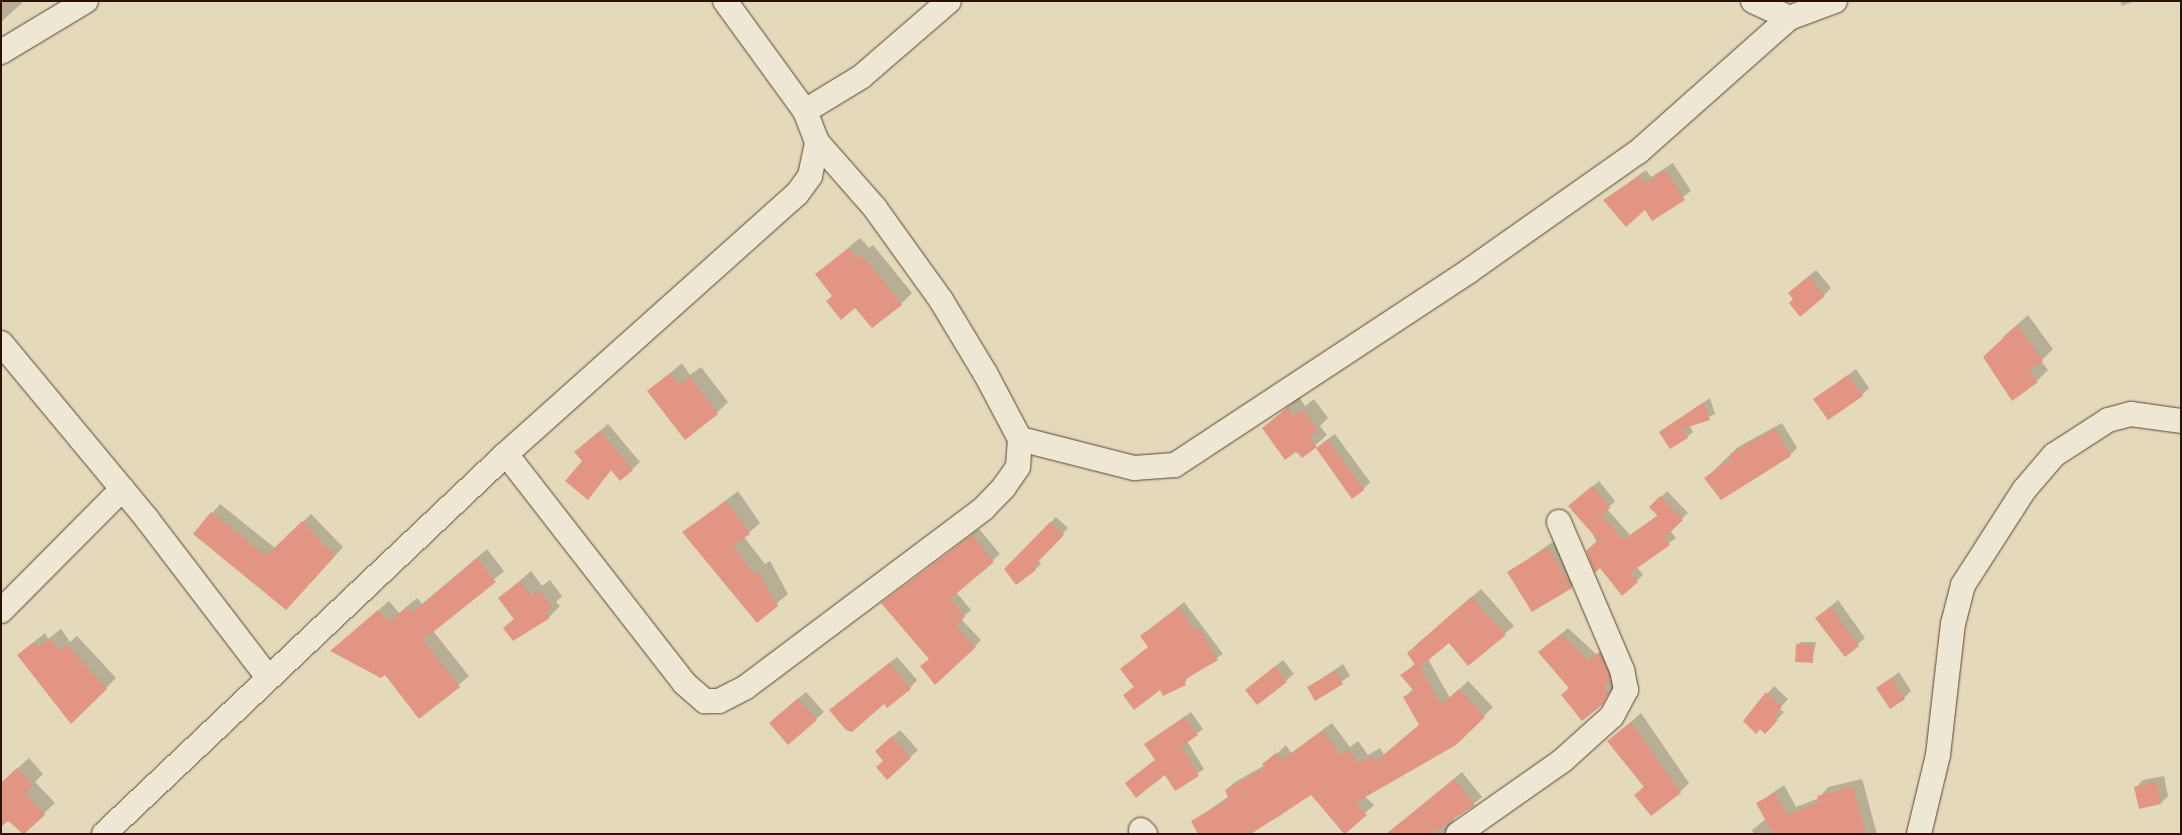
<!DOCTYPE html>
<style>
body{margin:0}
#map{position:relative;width:2182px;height:835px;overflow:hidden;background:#e4dabb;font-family:"Sorts Mill Goudy",serif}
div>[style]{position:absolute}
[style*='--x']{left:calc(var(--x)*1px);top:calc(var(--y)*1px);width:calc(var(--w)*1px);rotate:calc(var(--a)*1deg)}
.shadow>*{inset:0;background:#0003}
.building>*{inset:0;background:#e29583}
.roads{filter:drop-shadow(0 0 1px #5a4432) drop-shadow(0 0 1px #5a4432)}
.minor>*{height:24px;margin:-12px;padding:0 12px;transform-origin:12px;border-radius:12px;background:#ede7d3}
span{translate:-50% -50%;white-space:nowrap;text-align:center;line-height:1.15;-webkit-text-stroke:4px #ede7d3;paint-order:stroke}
.frame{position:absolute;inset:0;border:2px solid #2c1204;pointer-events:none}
</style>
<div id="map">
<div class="shadow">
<i style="clip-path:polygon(1px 1px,21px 1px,22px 3px,1px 22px)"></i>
<i style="clip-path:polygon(2120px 1px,2135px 1px,2122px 6px)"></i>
<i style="clip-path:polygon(1673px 163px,1691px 191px,1652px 219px,1645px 209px,1605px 200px,1646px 170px,1651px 177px)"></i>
<i style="clip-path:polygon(860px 238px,869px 248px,873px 245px,912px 293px,901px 304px,856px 306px,833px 295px,817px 274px)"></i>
<i style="clip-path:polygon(1816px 270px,1831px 288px,1824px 295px,1795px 299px,1797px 286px)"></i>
<i style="clip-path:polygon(2028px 315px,2053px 349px,2041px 361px,2048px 370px,2037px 381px,2003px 337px)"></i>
<i style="clip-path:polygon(682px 363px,690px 375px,701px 367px,728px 402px,717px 413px,649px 391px)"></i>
<i style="clip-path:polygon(1856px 369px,1869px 388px,1862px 395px,1815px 399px)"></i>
<i style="clip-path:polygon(1299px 397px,1305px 406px,1314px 399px,1328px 418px,1320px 426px,1327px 435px,1302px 457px,1264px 428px)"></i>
<i style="clip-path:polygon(1710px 398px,1715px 414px,1689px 425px,1693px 432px,1687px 437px,1660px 432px)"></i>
<i style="clip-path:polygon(1782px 423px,1797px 448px,1790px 455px,1706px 478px,1738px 447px)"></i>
<i style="clip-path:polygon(608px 424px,640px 462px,621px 479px,612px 469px,588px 498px,583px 445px)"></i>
<i style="clip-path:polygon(1335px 434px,1370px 482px,1363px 490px,1321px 444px)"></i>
<i style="clip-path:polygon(1599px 481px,1615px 501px,1607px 509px,1630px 535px,1658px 515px,1651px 507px,1667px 491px,1688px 513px,1670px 530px,1676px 538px,1637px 567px,1643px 575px,1622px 594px,1576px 500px)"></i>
<i style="clip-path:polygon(738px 491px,760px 523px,744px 537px,765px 564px,770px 561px,788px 594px,756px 621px,684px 532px)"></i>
<i style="clip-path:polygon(220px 504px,275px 548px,311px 514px,343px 547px,295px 600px,195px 534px)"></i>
<i style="clip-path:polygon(1056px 517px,1068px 528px,1038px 560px,1041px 564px,1035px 570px,1006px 569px)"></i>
<i style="clip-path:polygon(979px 529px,1000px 554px,956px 592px,971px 610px,961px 619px,981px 640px,975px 646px,930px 658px,883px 603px)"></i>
<i style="clip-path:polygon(1560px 537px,1582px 576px,1571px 587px,1509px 572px)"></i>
<i style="clip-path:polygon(487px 549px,504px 571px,433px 631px,469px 676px,420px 717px,385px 673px,342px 642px,389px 601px,399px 613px,417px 598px,422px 604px)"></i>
<i style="clip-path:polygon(531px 571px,542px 586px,550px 580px,562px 596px,556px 602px,560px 606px,549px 617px,504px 628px,515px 618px,500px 598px)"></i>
<i style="clip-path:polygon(1481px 589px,1514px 626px,1468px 664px,1449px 641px,1428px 659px,1450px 698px,1468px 681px,1493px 707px,1455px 744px,1364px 796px,1374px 805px,1343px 833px,1311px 793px,1277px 818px,1274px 814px,1192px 822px,1229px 796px,1226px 790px,1235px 782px,1265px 765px,1286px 745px,1291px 753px,1332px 723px,1350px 747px,1358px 741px,1368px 755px,1380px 748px,1384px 755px,1420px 724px,1405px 697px,1413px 689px,1402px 675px,1416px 663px,1417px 644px)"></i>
<i style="clip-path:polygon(1838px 600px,1865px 638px,1845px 655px,1817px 618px)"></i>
<i style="clip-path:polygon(1184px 602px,1223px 654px,1189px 675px,1185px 683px,1124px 695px,1135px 686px,1149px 647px,1141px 636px)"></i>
<i style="clip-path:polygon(1568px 628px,1596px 654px,1607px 647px,1617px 672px,1610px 679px,1615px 686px,1602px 703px,1540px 652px)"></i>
<i style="clip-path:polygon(61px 629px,70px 642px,77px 636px,116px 678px,106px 688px,18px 655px,45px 633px,48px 639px)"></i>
<i style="clip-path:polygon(1801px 642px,1816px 642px,1812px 662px,1797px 645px)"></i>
<i style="clip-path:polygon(897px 657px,917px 680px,910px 688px,884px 702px,831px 710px)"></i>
<i style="clip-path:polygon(1283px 660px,1294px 674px,1257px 704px,1246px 690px)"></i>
<i style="clip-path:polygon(1343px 664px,1350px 676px,1315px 699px,1309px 687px)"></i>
<i style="clip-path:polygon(1899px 672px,1911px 691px,1904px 698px,1878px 688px)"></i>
<i style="clip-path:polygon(1774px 686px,1788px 699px,1779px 709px,1784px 712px,1765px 732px,1744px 721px)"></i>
<i style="clip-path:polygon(806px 692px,824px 712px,788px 743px,778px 716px)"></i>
<i style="clip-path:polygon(1191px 712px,1203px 729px,1187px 741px,1204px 769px,1176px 789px,1166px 774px,1132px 778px,1156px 759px,1145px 744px)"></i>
<i style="clip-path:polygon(1641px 713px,1689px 783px,1680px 792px,1636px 795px,1644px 786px,1609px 741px)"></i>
<i style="clip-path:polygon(900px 730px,918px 750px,887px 778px,884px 744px)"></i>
<i style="clip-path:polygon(29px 758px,43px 774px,35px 782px,55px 803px,22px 834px,8px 819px,1px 783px)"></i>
<i style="clip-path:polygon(1462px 772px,1482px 797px,1455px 818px,1444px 834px,1406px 834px,1398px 825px)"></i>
<i style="clip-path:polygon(2164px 776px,2168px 796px,2161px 803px,2136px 787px,2143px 780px)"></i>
<i style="clip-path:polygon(1862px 779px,1877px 834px,1754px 834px,1752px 830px,1766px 819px,1758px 803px,1784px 785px,1796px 807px,1819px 798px,1828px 787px)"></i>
</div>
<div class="building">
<i style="clip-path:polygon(1665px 170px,1685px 200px,1652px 221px,1645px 210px,1626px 227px,1603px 200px,1639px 176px,1644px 184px)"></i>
<i style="clip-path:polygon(849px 248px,857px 258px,862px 255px,902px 305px,872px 328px,855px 308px,841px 320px,826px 301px,832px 296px,815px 274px)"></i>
<i style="clip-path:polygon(1809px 276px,1825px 296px,1800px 317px,1789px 303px,1793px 299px,1788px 293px)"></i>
<i style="clip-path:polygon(2017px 325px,2043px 361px,2029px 370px,2038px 382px,2012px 401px,1983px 357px)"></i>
<i style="clip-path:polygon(670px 373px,679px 385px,690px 377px,718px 414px,685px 440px,647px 391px)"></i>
<i style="clip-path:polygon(1848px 375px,1863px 396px,1828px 420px,1813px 399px)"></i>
<i style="clip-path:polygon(1704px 402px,1710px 420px,1682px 429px,1688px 438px,1670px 449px,1659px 432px)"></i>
<i style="clip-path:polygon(1288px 407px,1294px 416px,1303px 409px,1318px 430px,1309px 437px,1317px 447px,1302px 458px,1297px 451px,1285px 460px,1262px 428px)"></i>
<i style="clip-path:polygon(1775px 429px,1791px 456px,1721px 500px,1704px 478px,1732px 458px,1730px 454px)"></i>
<i style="clip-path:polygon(600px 431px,633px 470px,620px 481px,611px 470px,588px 500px,565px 481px,582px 461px,574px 452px)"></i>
<i style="clip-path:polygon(1328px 440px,1364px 490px,1352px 499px,1316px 448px)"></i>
<i style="clip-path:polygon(1592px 486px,1610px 508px,1602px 515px,1623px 540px,1658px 516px,1649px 507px,1660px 496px,1683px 520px,1665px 537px,1670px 545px,1630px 573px,1638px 582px,1622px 596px,1600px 568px,1595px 573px,1586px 551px,1598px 540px,1568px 506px)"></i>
<i style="clip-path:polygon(726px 501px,750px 534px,733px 546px,754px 574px,758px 571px,778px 606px,757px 623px,682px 532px)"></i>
<i style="clip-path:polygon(211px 512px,266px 556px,302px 521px,335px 556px,286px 610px,193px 534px)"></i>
<i style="clip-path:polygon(1050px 522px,1064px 535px,1033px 567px,1036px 570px,1016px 585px,1004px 569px)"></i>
<i style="clip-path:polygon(972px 535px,994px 562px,950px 599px,965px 617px,955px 626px,976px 647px,935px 685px,920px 666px,929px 659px,881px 603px)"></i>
<i style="clip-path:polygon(1548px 547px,1572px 588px,1532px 612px,1507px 572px)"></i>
<i style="clip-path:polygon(477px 558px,496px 582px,423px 640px,460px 687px,419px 719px,385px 675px,381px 678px,330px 651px,378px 610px,389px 622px,407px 607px,412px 613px)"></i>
<i style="clip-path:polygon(520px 581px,531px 596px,539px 590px,552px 608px,545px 612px,550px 618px,513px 641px,503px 628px,514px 619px,498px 598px)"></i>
<i style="clip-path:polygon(1471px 597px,1506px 635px,1468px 666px,1449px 643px,1420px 667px,1441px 705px,1459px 689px,1485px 717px,1456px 745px,1355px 803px,1367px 815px,1345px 834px,1311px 795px,1251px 834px,1198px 834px,1191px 821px,1229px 799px,1225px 790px,1265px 768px,1262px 764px,1276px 753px,1282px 760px,1323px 731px,1341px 755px,1348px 749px,1359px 763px,1371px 756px,1375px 762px,1419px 725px,1403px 697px,1414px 691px,1400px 675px,1415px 665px,1407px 653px)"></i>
<i style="clip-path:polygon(1179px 607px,1194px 630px,1199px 628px,1218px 660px,1184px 680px,1186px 685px,1163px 696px,1160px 690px,1134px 710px,1123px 695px,1134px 687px,1120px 669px,1148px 647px,1140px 636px)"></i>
<i style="clip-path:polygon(1830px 607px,1859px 646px,1845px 657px,1815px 618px)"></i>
<i style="clip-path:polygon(1561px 634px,1588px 660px,1600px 653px,1609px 674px,1610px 681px,1603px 686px,1609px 693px,1603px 704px,1582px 721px,1561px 695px,1569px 688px,1538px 652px)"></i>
<i style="clip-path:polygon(50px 638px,59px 651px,67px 645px,107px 689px,71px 724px,17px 655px,34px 642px,38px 648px)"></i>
<i style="clip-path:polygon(1796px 644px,1813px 645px,1813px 663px,1795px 662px)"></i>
<i style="clip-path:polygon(889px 663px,911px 689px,887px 708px,884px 704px,852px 732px,846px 730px,829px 710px)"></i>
<i style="clip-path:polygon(1275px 666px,1287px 682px,1257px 705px,1245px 690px)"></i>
<i style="clip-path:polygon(1335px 671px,1343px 684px,1315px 701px,1307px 687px)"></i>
<i style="clip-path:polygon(1891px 678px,1905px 699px,1890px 709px,1876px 688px)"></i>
<i style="clip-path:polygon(1766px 692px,1782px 707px,1773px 717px,1778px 720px,1765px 734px,1760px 729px,1756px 734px,1743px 721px)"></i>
<i style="clip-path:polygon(798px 698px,817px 720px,788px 745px,769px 723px)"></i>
<i style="clip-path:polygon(1185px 717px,1198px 735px,1181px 747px,1199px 776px,1175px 791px,1165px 775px,1136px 798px,1125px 783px,1155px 760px,1144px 744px)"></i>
<i style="clip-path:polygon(1631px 722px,1681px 793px,1651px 816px,1634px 795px,1644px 787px,1607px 741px)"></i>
<i style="clip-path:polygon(892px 736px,911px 758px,887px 780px,876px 767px,883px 761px,875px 751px)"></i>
<i style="clip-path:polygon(17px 768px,33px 785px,25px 793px,45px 815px,24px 834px,8px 821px,1px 827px,1px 783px)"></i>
<i style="clip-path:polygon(1454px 779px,1475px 805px,1431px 834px,1386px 834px)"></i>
<i style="clip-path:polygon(2157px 782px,2161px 804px,2139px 809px,2134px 787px)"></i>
<i style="clip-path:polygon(1853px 787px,1866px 834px,1773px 834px,1756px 803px,1775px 793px,1787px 815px,1819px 802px,1817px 796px)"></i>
</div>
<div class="roads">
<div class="minor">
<i style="--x:1753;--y:1;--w:40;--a:25"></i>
<i style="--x:1789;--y:18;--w:49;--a:-20.3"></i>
<i style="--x:1;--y:52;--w:99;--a:-31"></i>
<i style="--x:805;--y:111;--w:66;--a:-31.3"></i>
<i style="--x:861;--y:77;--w:116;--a:-40.8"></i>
<i style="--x:1;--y:343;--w:229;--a:50.3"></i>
<i style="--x:147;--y:519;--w:199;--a:52.6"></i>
<i style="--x:1020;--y:439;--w:118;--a:14.3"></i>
<i style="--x:1134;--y:468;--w:41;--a:-4.2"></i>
<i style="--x:1175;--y:465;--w:352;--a:-33.4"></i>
<i style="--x:1469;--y:271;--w:207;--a:-35.2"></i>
<i style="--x:1638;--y:152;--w:202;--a:-41.6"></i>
<i style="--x:506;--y:454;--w:290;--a:52.1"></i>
<i style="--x:684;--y:683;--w:28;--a:41"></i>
<i style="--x:705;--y:701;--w:14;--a:0"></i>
<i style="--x:719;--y:701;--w:30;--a:-27"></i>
<i style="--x:746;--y:687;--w:298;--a:-36.9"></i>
<i style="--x:984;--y:508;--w:29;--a:-46"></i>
<i style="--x:1004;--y:487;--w:24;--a:-55"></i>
<i style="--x:1018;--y:467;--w:28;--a:-86"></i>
<i style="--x:1020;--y:439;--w:75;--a:-117.9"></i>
<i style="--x:985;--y:373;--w:85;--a:-121.1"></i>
<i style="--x:941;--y:300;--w:113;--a:-125.7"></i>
<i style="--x:875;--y:208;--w:88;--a:-131.3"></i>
<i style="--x:1;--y:611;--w:172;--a:-45.2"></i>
<i style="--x:1141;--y:830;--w:6;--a:45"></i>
<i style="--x:104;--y:834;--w:553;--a:-43.39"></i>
<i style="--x:506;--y:454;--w:390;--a:-41.8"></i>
<i style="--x:797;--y:194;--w:22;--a:-54"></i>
<i style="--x:810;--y:176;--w:35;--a:-78"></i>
<i style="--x:817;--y:142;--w:33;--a:-111"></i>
<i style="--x:805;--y:111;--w:136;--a:-126"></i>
<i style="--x:1458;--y:834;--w:127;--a:-35.1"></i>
<i style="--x:1562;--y:761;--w:67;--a:-42"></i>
<i style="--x:1612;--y:716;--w:30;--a:-62"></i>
<i style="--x:1626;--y:690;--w:20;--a:-101"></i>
<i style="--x:1622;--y:670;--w:161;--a:-113.1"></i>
<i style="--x:1919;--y:834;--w:81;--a:-76.5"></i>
<i style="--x:1938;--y:755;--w:132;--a:-83.5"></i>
<i style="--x:1953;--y:624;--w:40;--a:-75.6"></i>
<i style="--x:1963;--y:585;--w:113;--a:-57.3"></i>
<i style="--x:2024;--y:490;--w:46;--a:-49.4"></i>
<i style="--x:2054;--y:455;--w:64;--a:-32.9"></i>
<i style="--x:2108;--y:420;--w:24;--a:-15"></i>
<i style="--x:2131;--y:414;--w:50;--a:8"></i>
</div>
</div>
<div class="frame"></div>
</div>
